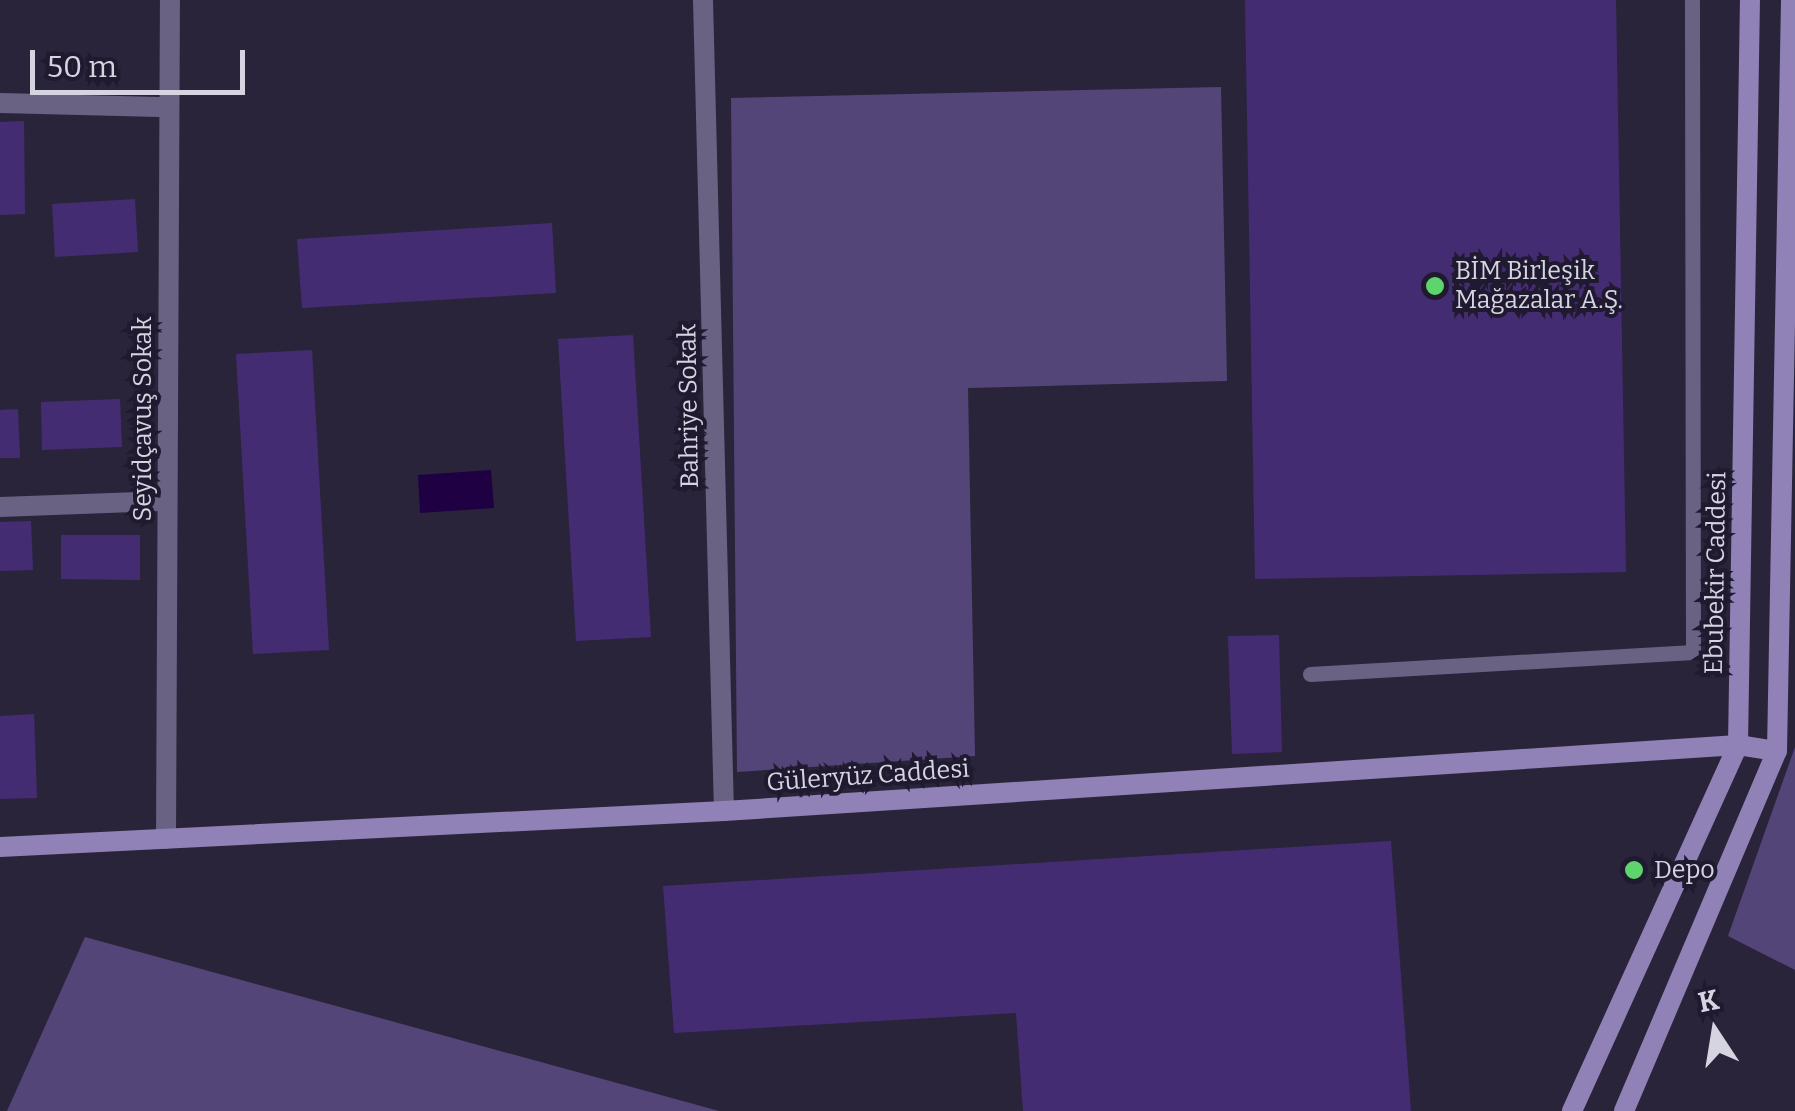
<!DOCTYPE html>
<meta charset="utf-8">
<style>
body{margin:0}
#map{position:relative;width:1795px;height:1111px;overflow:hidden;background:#2a243a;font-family:Bitter,serif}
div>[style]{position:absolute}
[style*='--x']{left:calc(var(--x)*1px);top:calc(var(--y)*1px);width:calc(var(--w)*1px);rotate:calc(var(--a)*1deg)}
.green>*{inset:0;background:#544579}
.water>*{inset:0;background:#1e0043}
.building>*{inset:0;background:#442c73}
.lane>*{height:15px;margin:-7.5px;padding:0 7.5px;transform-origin:7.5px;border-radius:7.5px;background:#6a6283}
.street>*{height:20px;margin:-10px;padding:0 10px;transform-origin:10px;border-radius:10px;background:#6a6283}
.secondary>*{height:20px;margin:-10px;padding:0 10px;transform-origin:10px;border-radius:10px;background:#9082b7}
.dots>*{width:28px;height:28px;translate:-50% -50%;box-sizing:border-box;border:5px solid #201a30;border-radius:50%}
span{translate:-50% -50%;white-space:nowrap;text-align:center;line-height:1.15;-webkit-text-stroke:8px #201a30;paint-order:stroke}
.poi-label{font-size:25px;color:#d7d4e2}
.left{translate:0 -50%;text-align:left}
.street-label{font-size:25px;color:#d7d4e2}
.north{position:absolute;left:1665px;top:981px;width:100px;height:100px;-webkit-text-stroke:8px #201a30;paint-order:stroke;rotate:348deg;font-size:28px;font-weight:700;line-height:40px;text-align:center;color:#d7d4e2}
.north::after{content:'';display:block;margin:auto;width:35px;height:45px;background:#d7d4e2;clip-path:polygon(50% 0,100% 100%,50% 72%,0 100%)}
.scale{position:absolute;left:30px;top:50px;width:215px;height:45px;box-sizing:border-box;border:5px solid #d7d4e2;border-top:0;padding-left:12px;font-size:30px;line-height:35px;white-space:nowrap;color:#d7d4e2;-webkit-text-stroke:8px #201a30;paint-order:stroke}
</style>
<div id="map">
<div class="green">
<i style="clip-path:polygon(1221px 87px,1227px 381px,968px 388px,975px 756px,737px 772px,731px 98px)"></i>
<i style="clip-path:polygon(1795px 747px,1795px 970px,1728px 936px)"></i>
<i style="clip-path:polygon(85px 937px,719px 1111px,7px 1111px)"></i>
</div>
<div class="water">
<i style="clip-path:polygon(491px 470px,494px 508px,420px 513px,418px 475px)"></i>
</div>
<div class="building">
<i style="clip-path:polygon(1245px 0,1616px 0,1626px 572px,1255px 579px)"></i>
<i style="clip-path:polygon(24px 121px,25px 214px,0 215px,0 122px)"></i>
<i style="clip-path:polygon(135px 199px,138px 252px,55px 257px,52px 204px)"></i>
<i style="clip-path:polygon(552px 223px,556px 293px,302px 308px,297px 239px)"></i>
<i style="clip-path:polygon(633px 335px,651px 637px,576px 641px,558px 339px)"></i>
<i style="clip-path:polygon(312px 350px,329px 650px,253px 654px,236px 354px)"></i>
<i style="clip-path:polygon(120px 399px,122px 447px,42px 450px,41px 402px)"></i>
<i style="clip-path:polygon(18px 409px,20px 458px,0 458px,0 410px)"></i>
<i style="clip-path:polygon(31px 521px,33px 570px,0 571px,0 522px)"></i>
<i style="clip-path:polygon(61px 535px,140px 535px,140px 580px,61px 579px)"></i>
<i style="clip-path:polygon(1279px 635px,1282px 752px,1232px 754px,1228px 636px)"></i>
<i style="clip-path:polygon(34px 714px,37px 798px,0 799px,0 716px)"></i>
<i style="clip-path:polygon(1391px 841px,1411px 1111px,1023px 1111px,1016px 1013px,674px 1033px,663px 886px)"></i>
</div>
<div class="lane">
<i style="--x:1310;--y:674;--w:384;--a:-3.3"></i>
<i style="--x:1693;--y:652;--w:652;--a:-90.09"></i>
</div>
<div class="street">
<i style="--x:703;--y:0;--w:811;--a:88.52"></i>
<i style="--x:0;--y:103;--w:169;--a:1.4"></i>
<i style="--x:0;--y:507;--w:167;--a:-2.1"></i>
<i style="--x:166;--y:839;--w:839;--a:-89.73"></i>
</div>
<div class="secondary">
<i style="--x:0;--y:847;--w:725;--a:-2.85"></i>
<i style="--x:724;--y:811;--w:1016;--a:-3.72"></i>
<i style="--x:1738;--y:745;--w:39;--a:9"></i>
<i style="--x:1572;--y:1111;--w:402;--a:-65.6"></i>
<i style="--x:1738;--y:745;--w:745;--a:-89.08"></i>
<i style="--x:1624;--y:1111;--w:391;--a:-67"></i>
<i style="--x:1777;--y:751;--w:751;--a:-88.93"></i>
</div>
<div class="dots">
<i style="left:1435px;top:286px;background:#5ed56c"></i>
<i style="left:1634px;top:870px;background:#5ed56c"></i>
</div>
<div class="poi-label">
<span class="left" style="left:1455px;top:286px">BİM Birleşik<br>Mağazalar A.Ş.</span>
<span class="left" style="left:1654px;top:870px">Depo</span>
</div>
<div class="street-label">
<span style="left:689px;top:406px;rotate:-91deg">Bahriye Sokak</span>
<span style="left:143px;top:419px;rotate:-90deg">Seyidçavuş Sokak</span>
<span style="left:1716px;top:573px;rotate:-89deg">Ebubekir Caddesi</span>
<span style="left:868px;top:776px;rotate:-4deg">Güleryüz Caddesi</span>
</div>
<div class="north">K</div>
<div class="scale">50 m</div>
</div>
